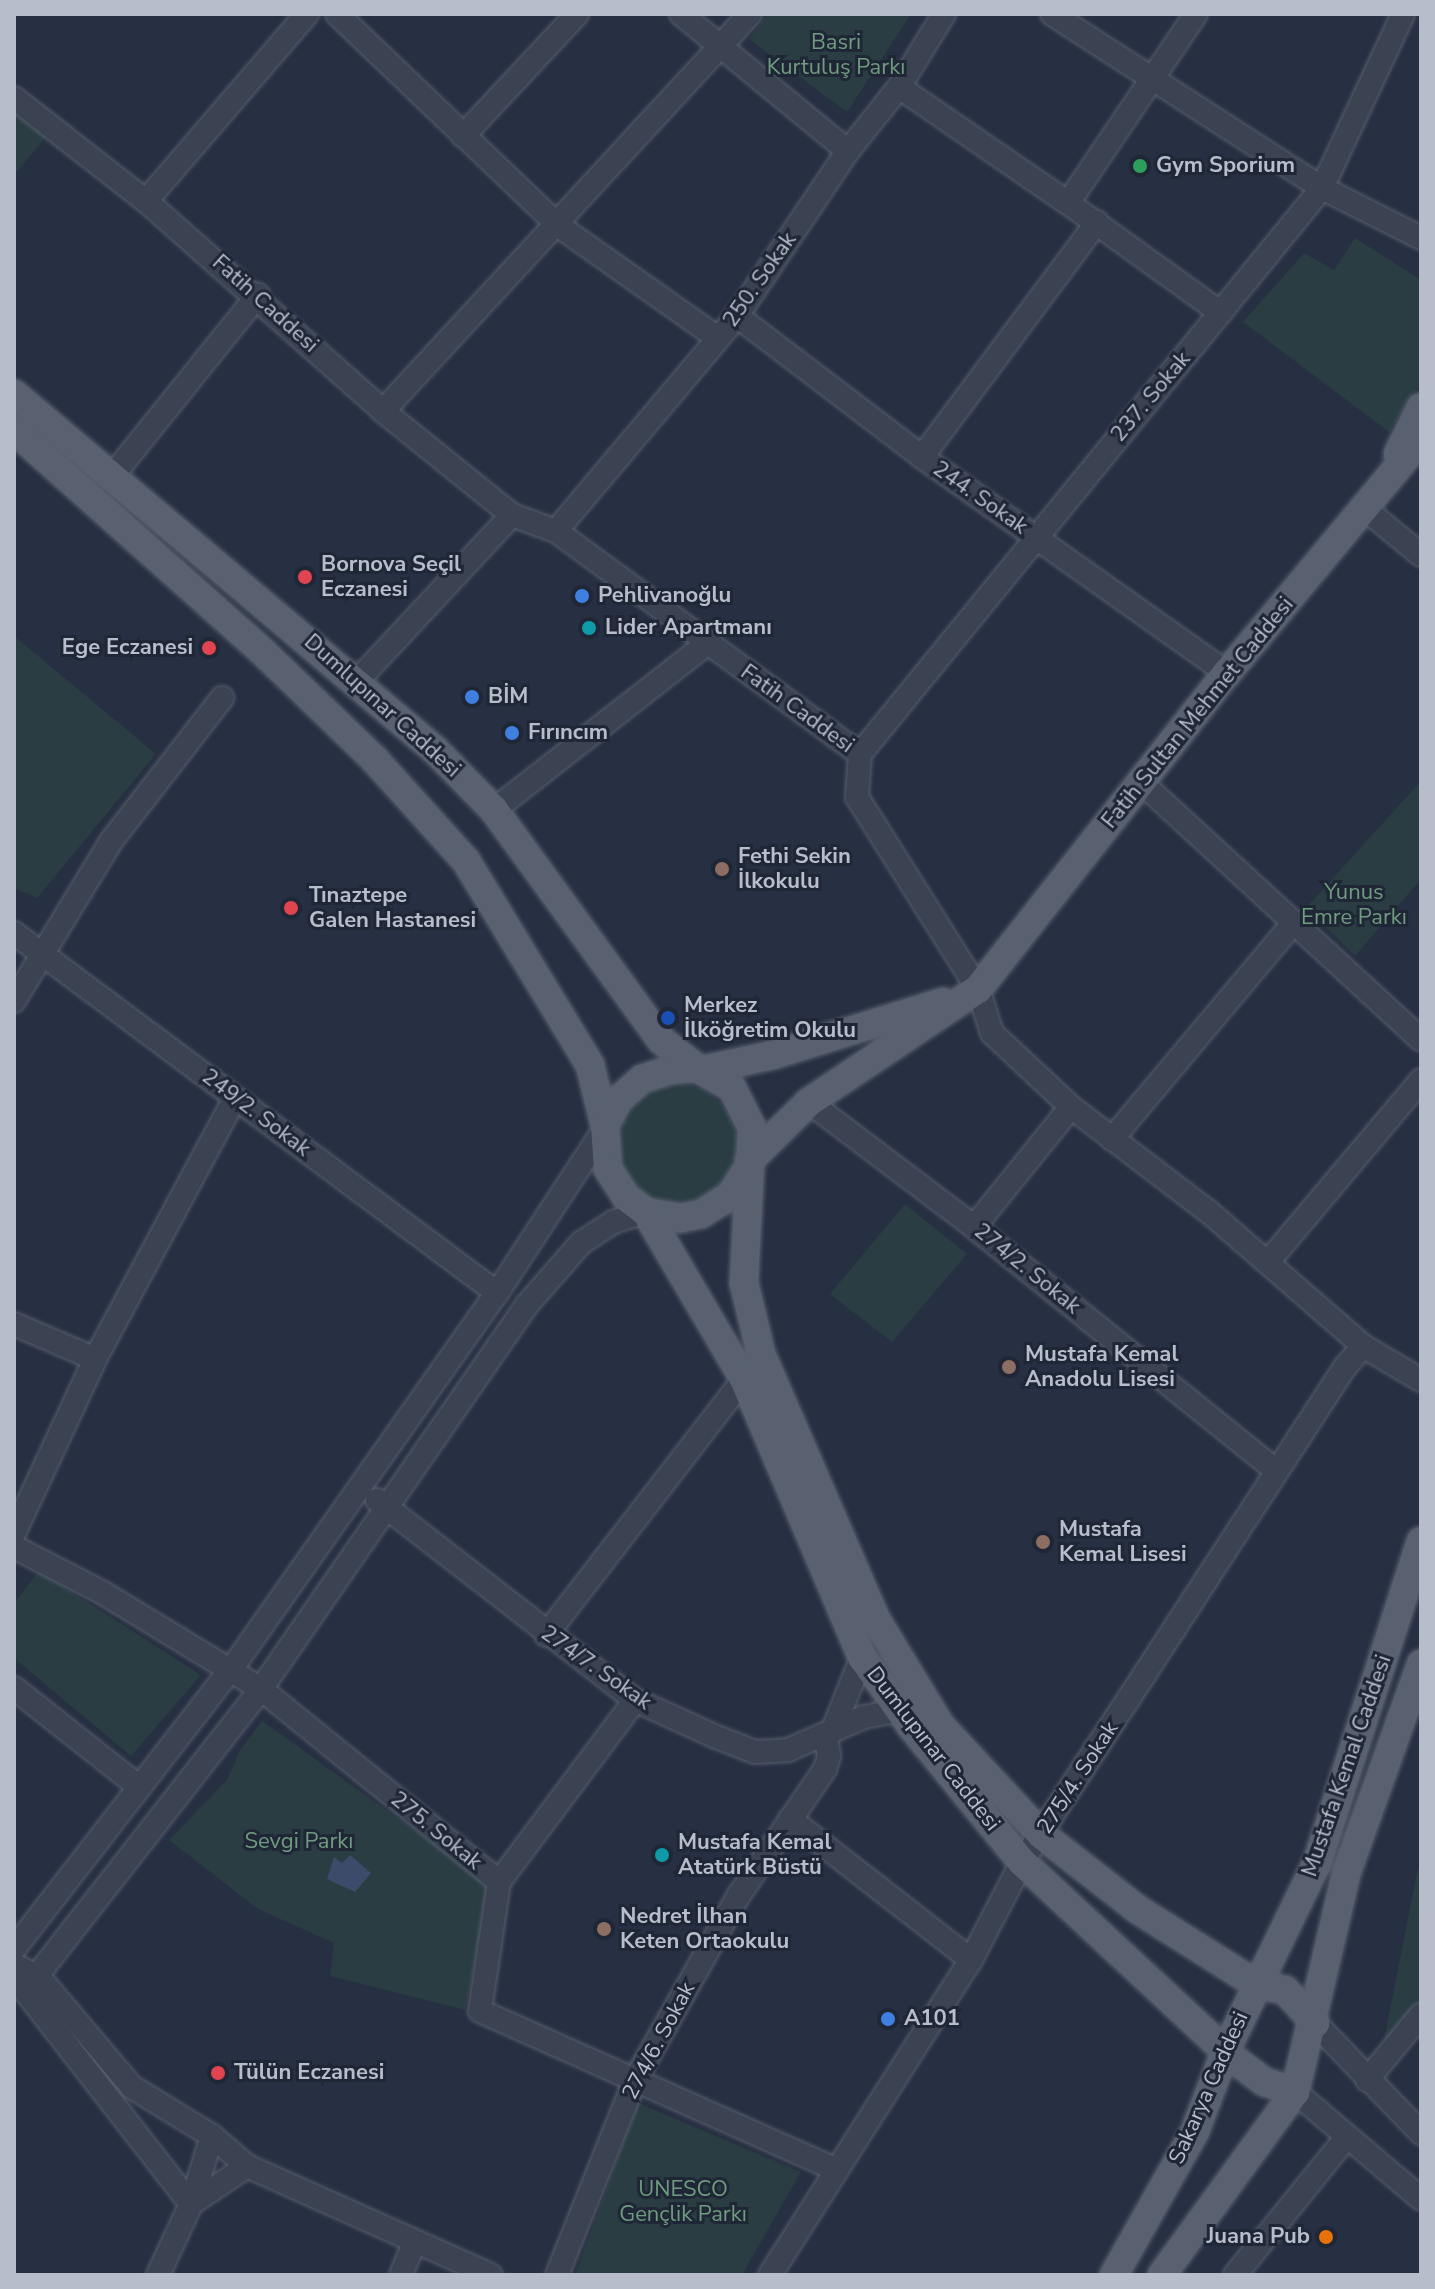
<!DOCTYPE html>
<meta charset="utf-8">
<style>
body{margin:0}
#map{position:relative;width:1435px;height:2289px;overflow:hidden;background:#272f42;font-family:"Nunito Sans",sans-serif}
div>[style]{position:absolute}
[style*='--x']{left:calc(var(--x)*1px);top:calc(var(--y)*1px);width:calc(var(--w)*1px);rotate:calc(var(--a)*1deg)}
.green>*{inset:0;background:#293d43}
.round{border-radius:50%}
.water>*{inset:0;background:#3c4b6a}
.roads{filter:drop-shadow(0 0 2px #565d6c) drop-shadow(0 0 2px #565d6c)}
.minor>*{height:22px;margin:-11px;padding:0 11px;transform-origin:11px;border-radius:11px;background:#3b4252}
.major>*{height:28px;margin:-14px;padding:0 14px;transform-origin:14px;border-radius:14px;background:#596171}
.dots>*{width:22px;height:22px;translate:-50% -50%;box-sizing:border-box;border:4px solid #1f2737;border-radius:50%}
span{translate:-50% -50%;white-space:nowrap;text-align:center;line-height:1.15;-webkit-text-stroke:6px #1f2737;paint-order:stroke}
.park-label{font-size:22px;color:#6f9c7f}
.poi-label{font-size:22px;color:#b8bdcc;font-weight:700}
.left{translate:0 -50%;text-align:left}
.right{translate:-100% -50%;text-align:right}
.street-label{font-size:22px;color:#b8bdcc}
.frame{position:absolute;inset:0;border:16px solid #b8bdcc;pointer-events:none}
</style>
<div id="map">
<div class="green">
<i style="clip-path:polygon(768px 14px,911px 14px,847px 112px,749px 39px)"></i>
<i style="clip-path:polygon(14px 112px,46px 137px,14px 175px)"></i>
<i style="clip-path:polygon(1355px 238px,1421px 280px,1421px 383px,1389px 432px,1243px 322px,1304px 253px,1334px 270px)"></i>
<i style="clip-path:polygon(14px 636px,156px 754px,37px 898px,14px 888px)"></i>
<i style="clip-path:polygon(1421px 781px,1421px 879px,1355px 956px,1306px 908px)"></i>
<i class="round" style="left:615px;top:1084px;width:122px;height:122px"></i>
<i style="clip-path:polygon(905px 1204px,967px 1254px,892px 1342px,830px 1294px)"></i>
<i style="clip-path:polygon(39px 1571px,201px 1675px,131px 1756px,14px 1658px,14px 1603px)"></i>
<i style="clip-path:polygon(262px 1721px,491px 1885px,465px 2010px,330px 1976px,334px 1943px,258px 1909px,169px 1840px,227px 1780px,239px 1752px)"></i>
<i style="clip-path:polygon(1421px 1859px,1421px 2001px,1382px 2050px,1417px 1873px)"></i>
<i style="clip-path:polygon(638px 2103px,801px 2172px,742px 2275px,575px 2275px)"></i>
</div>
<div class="water">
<i style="clip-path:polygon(350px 1855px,371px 1873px,355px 1892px,327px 1879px,334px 1857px,342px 1863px)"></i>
</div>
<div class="roads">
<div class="minor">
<i style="--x:337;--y:14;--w:307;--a:43.7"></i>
<i style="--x:559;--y:226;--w:194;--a:35.2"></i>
<i style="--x:681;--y:14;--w:216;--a:39.4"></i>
<i style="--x:1052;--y:14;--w:321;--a:32.8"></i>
<i style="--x:1322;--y:188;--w:111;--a:26.8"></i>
<i style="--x:899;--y:87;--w:205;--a:34.5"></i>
<i style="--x:1068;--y:203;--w:228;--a:-55.9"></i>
<i style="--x:14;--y:98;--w:167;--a:38"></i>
<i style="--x:146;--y:201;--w:317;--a:41.5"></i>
<i style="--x:383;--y:411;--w:166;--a:38.9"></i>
<i style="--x:463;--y:136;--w:167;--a:-46.9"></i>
<i style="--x:146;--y:201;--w:247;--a:-49.3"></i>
<i style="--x:1068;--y:203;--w:188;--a:35.7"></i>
<i style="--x:737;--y:316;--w:233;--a:37.3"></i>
<i style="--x:922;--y:457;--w:374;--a:35.3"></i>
<i style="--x:383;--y:411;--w:541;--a:-47.25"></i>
<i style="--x:922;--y:457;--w:293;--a:-53.3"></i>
<i style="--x:114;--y:474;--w:230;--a:-51.2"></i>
<i style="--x:1365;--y:509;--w:72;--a:39.4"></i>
<i style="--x:556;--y:531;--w:281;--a:-49.9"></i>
<i style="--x:737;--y:316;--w:199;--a:-56.1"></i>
<i style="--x:848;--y:151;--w:82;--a:-51.4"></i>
<i style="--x:899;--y:87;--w:86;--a:-58.3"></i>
<i style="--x:358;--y:680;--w:226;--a:-47"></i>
<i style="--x:512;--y:515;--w:47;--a:20"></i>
<i style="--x:556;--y:531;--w:377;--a:36.3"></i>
<i style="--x:860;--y:754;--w:43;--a:94"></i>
<i style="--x:857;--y:797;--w:227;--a:57.8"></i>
<i style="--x:978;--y:989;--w:46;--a:72.3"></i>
<i style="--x:992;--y:1033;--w:108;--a:43.1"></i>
<i style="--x:1071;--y:1107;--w:173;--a:37.3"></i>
<i style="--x:1209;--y:1212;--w:204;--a:41"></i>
<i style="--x:860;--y:754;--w:731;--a:-50.78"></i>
<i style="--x:1322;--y:188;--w:192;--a:-65"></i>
<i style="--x:1142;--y:783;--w:379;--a:42.6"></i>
<i style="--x:494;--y:810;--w:271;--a:-38"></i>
<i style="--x:14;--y:933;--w:602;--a:36.7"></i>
<i style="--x:14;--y:1001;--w:188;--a:-58.7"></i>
<i style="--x:112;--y:840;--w:180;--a:-52.2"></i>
<i style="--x:809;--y:1102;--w:207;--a:37.1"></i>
<i style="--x:974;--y:1227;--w:388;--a:38.9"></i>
<i style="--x:1112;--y:1139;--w:283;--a:-50"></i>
<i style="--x:974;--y:1227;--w:154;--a:-51.1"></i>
<i style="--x:1268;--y:1262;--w:238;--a:-49.9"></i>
<i style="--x:14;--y:1324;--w:88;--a:23.4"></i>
<i style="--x:377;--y:1500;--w:326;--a:37.8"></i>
<i style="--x:635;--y:1700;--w:87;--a:24.5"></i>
<i style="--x:714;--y:1736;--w:44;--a:21.3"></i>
<i style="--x:755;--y:1752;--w:33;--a:-3"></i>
<i style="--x:788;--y:1750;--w:83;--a:-23.5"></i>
<i style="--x:864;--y:1717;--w:37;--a:-11"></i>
<i style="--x:14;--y:1533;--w:192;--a:-65"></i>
<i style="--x:95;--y:1359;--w:296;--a:-61.8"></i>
<i style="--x:14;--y:1547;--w:102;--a:27.3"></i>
<i style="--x:105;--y:1594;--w:183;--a:31.3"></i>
<i style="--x:261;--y:1689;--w:306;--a:39"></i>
<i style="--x:499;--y:1882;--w:227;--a:-53.2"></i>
<i style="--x:546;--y:1635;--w:324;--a:-52.3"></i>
<i style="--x:14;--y:1688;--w:157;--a:38.3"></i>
<i style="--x:832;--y:1732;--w:81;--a:-68.2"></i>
<i style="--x:790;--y:1819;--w:229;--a:37.9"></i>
<i style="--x:499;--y:1882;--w:130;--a:98.4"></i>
<i style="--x:480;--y:2011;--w:389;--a:24"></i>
<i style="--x:14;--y:1949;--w:352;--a:-52.2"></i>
<i style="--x:230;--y:1671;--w:463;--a:-54.8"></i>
<i style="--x:497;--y:1293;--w:197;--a:-56.8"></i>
<i style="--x:14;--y:1965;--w:28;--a:26"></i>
<i style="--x:39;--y:1977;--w:144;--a:49.8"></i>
<i style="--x:132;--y:2087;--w:94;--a:31.5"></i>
<i style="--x:212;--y:2136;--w:46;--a:40.6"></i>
<i style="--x:247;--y:2166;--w:267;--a:24.1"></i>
<i style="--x:18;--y:1982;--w:281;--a:52.1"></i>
<i style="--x:25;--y:1991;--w:383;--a:-52"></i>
<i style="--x:261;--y:1689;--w:466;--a:-55.3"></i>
<i style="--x:526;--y:1306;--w:84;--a:-48.9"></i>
<i style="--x:581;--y:1243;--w:38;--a:-33"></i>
<i style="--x:613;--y:1222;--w:34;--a:-17"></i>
<i style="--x:1315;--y:2023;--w:153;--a:46.1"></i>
<i style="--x:1367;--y:2080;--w:85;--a:-50.3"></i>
<i style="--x:1295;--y:2092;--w:165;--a:40.3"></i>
<i style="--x:191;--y:2204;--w:68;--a:-34.2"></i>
<i style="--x:158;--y:2275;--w:78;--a:-65.1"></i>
<i style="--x:191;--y:2204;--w:71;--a:-72.8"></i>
<i style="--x:401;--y:2275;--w:35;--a:-68"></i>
<i style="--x:557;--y:2275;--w:210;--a:-68.2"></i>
<i style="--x:635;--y:2080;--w:212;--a:-60.7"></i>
<i style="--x:739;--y:1895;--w:153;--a:-55.7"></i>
<i style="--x:825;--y:1769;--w:14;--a:-73"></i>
<i style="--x:829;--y:1756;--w:19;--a:-99"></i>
<i style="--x:770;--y:2275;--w:374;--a:-57.5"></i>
<i style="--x:971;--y:1960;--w:110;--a:-62.5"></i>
<i style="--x:1022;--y:1862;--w:591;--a:-56.87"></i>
<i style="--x:1345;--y:1367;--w:28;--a:-49"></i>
<i style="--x:1363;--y:1346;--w:67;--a:30.4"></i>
<i style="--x:1235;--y:2275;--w:176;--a:-51"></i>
</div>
<div class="major">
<i style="--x:14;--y:394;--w:551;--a:40.22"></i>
<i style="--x:435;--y:750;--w:84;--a:45.5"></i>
<i style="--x:494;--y:810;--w:284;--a:54"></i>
<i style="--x:661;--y:1040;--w:46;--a:37.9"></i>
<i style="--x:14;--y:430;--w:335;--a:41.7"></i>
<i style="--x:264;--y:653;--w:154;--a:43.9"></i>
<i style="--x:375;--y:760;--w:136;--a:48"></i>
<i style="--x:466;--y:861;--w:239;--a:58.7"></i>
<i style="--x:590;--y:1065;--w:63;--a:76.2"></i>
<i style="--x:605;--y:1126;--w:43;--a:86"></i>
<i style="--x:608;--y:1169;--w:33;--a:57"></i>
<i style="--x:626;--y:1197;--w:25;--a:37"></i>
<i style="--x:646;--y:1212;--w:36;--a:10"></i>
<i style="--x:681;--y:1218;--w:20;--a:-11"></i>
<i style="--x:701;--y:1214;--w:36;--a:-32"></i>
<i style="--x:731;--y:1195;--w:32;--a:-58"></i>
<i style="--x:1398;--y:454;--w:52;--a:-63.9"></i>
<i style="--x:703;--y:1070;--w:72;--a:-12.1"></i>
<i style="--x:773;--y:1055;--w:178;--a:-17.3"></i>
<i style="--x:605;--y:1126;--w:29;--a:-63"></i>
<i style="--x:618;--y:1100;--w:32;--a:-41"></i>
<i style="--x:642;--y:1079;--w:28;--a:-18"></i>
<i style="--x:669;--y:1070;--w:28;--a:-4"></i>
<i style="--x:697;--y:1068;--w:40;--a:29.7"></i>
<i style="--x:732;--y:1088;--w:45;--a:63.4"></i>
<i style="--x:752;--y:1128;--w:155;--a:93"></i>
<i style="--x:744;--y:1283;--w:73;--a:76.5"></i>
<i style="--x:761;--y:1354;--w:288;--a:66.6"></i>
<i style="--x:875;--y:1618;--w:125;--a:58.7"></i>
<i style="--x:940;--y:1725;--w:150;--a:47.2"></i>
<i style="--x:1042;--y:1835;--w:120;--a:37.9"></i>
<i style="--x:1137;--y:1909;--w:141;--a:32.2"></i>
<i style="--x:749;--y:1161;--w:84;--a:-44.5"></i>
<i style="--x:809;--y:1102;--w:203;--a:-33.8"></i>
<i style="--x:978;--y:989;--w:402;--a:-51.8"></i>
<i style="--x:1227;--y:673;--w:304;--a:-50.3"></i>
<i style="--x:646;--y:1212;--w:194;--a:59.6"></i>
<i style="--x:744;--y:1379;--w:302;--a:67"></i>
<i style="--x:862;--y:1657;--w:85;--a:54.6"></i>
<i style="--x:911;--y:1726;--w:176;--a:50.8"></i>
<i style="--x:1022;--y:1862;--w:289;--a:42.9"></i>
<i style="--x:1234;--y:2059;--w:39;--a:37"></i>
<i style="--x:1265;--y:2082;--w:32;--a:18"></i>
<i style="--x:1256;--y:1984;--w:30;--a:12"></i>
<i style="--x:1285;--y:1990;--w:45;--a:47.7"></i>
<i style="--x:1114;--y:2275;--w:165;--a:-60.6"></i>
<i style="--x:1195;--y:2131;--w:87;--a:-69.1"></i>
<i style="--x:1226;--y:2050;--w:208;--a:-64.1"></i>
<i style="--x:1317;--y:1863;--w:338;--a:-72.1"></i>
<i style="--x:1162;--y:2275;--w:226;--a:-54"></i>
<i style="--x:1295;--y:2092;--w:227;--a:-76.8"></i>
<i style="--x:1347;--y:1871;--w:220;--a:-70.3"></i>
</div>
</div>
<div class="dots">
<i style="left:1140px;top:166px;background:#2e9e5b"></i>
<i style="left:305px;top:577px;background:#e0444e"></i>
<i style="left:582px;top:596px;background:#3f7fe0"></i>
<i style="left:589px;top:628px;background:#0f9aa8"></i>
<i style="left:209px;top:648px;background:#e0444e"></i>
<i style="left:472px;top:697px;background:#3f7fe0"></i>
<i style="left:512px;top:733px;background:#3f7fe0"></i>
<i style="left:722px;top:869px;background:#8d6e63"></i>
<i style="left:291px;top:908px;background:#e0444e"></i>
<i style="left:668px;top:1018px;background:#1a4fb4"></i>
<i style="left:1009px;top:1367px;background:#8d6e63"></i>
<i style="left:1043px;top:1542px;background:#8d6e63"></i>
<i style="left:662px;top:1855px;background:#0f9aa8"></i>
<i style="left:604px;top:1929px;background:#8d6e63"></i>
<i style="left:888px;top:2019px;background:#3f7fe0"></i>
<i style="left:218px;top:2073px;background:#e0444e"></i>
<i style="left:1326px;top:2237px;background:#e8710a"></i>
</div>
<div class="park-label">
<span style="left:836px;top:55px">Basri<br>Kurtuluş Parkı</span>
<span style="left:1354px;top:905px">Yunus<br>Emre Parkı</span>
<span style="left:299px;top:1842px">Sevgi Parkı</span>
<span style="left:683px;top:2202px">UNESCO<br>Gençlik Parkı</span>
</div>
<div class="poi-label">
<span class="left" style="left:1156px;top:166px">Gym Sporium</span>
<span class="left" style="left:321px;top:577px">Bornova Seçil<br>Eczanesi</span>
<span class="left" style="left:598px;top:596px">Pehlivanoğlu</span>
<span class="left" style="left:605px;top:628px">Lider Apartmanı</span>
<span class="right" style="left:193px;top:648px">Ege Eczanesi</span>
<span class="left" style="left:488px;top:697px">BİM</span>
<span class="left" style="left:528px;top:733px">Fırıncım</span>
<span class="left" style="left:738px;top:869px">Fethi Sekin<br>İlkokulu</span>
<span class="left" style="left:309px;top:908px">Tınaztepe<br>Galen Hastanesi</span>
<span class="left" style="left:684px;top:1018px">Merkez<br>İlköğretim Okulu</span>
<span class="left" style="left:1025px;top:1367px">Mustafa Kemal<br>Anadolu Lisesi</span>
<span class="left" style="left:1059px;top:1542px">Mustafa<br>Kemal Lisesi</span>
<span class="left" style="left:678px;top:1855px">Mustafa Kemal<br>Atatürk Büstü</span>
<span class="left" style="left:620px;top:1929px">Nedret İlhan<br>Keten Ortaokulu</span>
<span class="left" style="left:904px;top:2019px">A101</span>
<span class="left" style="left:234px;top:2073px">Tülün Eczanesi</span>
<span class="right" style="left:1310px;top:2237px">Juana Pub</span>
</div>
<div class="street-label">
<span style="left:760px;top:280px;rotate:-55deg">250. Sokak</span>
<span style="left:265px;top:304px;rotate:42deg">Fatih Caddesi</span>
<span style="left:1151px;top:397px;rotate:-50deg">237. Sokak</span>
<span style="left:980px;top:498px;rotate:35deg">244. Sokak</span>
<span style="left:382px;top:706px;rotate:42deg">Dumlupınar Caddesi</span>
<span style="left:797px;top:709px;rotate:36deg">Fatih Caddesi</span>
<span style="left:1198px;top:713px;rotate:-51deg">Fatih Sultan Mehmet Caddesi</span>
<span style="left:256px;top:1113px;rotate:37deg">249/2. Sokak</span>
<span style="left:1027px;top:1269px;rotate:39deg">274/2. Sokak</span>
<span style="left:596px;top:1668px;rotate:35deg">274/7. Sokak</span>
<span style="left:933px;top:1749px;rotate:52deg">Dumlupınar Caddesi</span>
<span style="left:1347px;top:1766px;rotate:-71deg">Mustafa Kemal Caddesi</span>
<span style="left:1078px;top:1778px;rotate:-57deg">275/4. Sokak</span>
<span style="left:436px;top:1831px;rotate:39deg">275. Sokak</span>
<span style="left:659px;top:2041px;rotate:-62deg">274/6. Sokak</span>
<span style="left:1209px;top:2088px;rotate:-66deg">Sakarya Caddesi</span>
</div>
<div class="frame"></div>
</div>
